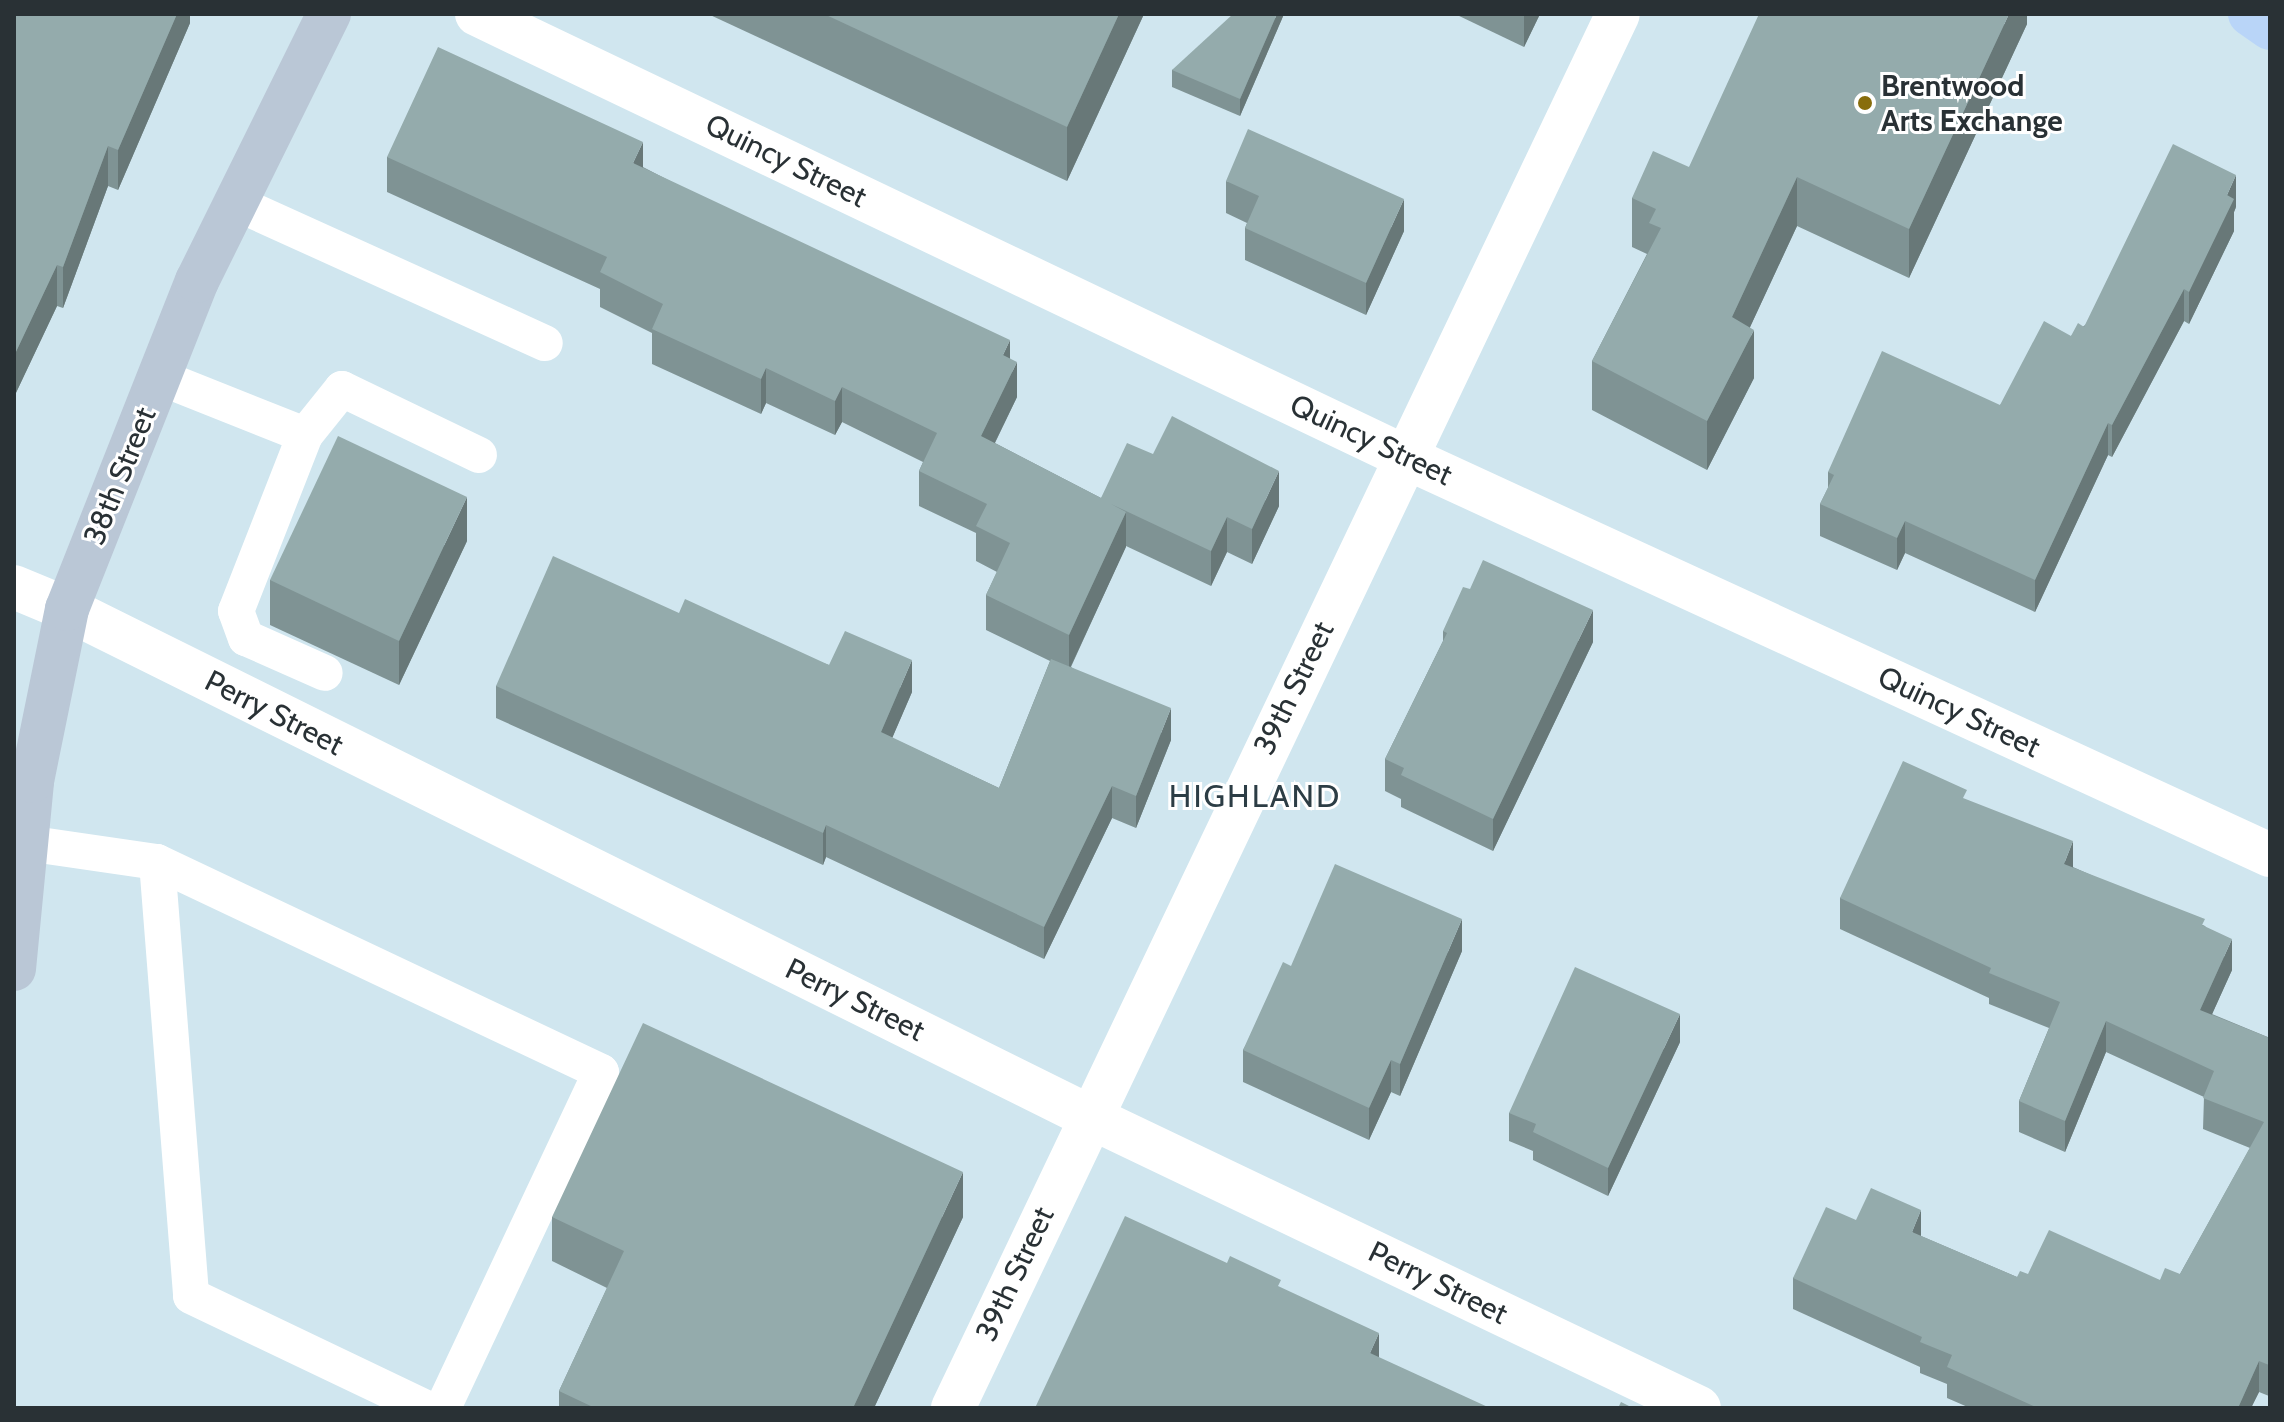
<!DOCTYPE html>
<style>
body{margin:0}
#map{position:relative;width:2284px;height:1422px;overflow:hidden;background:#d0e6ef;font-family:Cabin,sans-serif}
div>[style]{position:absolute}
[style*='--x']{left:calc(var(--x)*1px);top:calc(var(--y)*1px);width:calc(var(--w)*1px);rotate:calc(var(--a)*1deg)}
.lane>*{height:36px;margin:-18px;padding:0 18px;transform-origin:18px;border-radius:18px;background:#fff}
.street>*{height:44px;margin:-22px;padding:0 22px;transform-origin:22px;border-radius:22px;background:#fff}
.secondary>*{height:44px;margin:-22px;padding:0 22px;transform-origin:22px;border-radius:22px;background:#bac7d6}
.primary>*{height:44px;margin:-22px;padding:0 22px;transform-origin:22px;border-radius:22px;background:#b9d5f8}
.wall>*{inset:0;background:#7f9394}
.shaded-wall>*{inset:0;background:#687878}
.building>*{inset:0;background:#94abac}
.dots>*{width:22px;height:22px;translate:-50% -50%;box-sizing:border-box;border:4px solid #fff;border-radius:50%}
span{translate:-50% -50%;white-space:nowrap;text-align:center;line-height:1.15;-webkit-text-stroke:6px #fff;paint-order:stroke}
.poi-label{font-size:30px;color:#293135;font-weight:700}
.left{translate:0 -50%;text-align:left}
.street-label{font-size:30px;color:#293135}
.neighbourhood-label{font-size:32px;color:#2c3d45;letter-spacing:2px}
.frame{position:absolute;inset:0;border:16px solid #293135;pointer-events:none}
</style>
<div id="map">
<div class="lane">
<i style="--x:236;--y:203;--w:339;--a:24.4"></i>
<i style="--x:159;--y:377;--w:157;--a:21.7"></i>
<i style="--x:305;--y:435;--w:59;--a:-51.2"></i>
<i style="--x:342;--y:389;--w:152;--a:25.7"></i>
<i style="--x:305;--y:435;--w:189;--a:111.4"></i>
<i style="--x:236;--y:611;--w:29;--a:70"></i>
<i style="--x:246;--y:638;--w:86;--a:23.9"></i>
<i style="--x:26;--y:843;--w:132;--a:8.3"></i>
<i style="--x:157;--y:862;--w:491;--a:25.3"></i>
<i style="--x:601;--y:1072;--w:371;--a:115.2"></i>
<i style="--x:157;--y:862;--w:435;--a:85.5"></i>
<i style="--x:191;--y:1296;--w:260;--a:25.5"></i>
</div>
<div class="street">
<i style="--x:477;--y:14;--w:1028;--a:25.52"></i>
<i style="--x:1405;--y:457;--w:952;--a:24.71"></i>
<i style="--x:14;--y:587;--w:57;--a:22.5"></i>
<i style="--x:67;--y:609;--w:1140;--a:26.41"></i>
<i style="--x:1088;--y:1116;--w:677;--a:25.54"></i>
<i style="--x:953;--y:1408;--w:1544;--a:-64.5"></i>
</div>
<div class="secondary">
<i style="--x:14;--y:969;--w:189;--a:-84.5"></i>
<i style="--x:32;--y:781;--w:176;--a:-78.5"></i>
<i style="--x:67;--y:609;--w:353;--a:-68.4"></i>
<i style="--x:197;--y:281;--w:298;--a:-63.7"></i>
</div>
<div class="primary">
<i style="--x:2250;--y:14;--w:24;--a:35"></i>
</div>
<div class="wall">
<i style="clip-path:polygon(14px 14px,190px 14px,190px 23px,118px 190px,108px 186px,63px 308px,57px 306px,14px 397px)"></i>
<i style="clip-path:polygon(708px 14px,1144px 14px,1067px 181px)"></i>
<i style="clip-path:polygon(1284px 14px,1240px 116px,1172px 87px,1172px 70px)"></i>
<i style="clip-path:polygon(1455px 14px,1540px 14px,1524px 47px)"></i>
<i style="clip-path:polygon(2027px 14px,2027px 24px,1909px 278px,1797px 226px,1750px 327px,1754px 378px,1707px 470px,1592px 410px,1592px 361px,1647px 254px,1632px 247px,1632px 198px,1689px 167px)"></i>
<i style="clip-path:polygon(387px 157px,643px 167px,1010px 358px,1017px 397px,995px 443px,1101px 498px,1153px 454px,1279px 506px,1252px 564px,1227px 552px,1211px 586px,1126px 546px,1071px 667px,1171px 740px,1136px 828px,1112px 818px,1044px 959px,826px 857px,823px 865px,496px 718px,496px 686px,679px 613px,829px 665px,912px 692px,892px 738px,999px 788px,1050px 661px,986px 630px,986px 595px,997px 572px,976px 561px,976px 533px,919px 506px,919px 471px,923px 462px,842px 422px,835px 435px,766px 403px,761px 414px,652px 364px,652px 333px,600px 307px,600px 289px,387px 192px)"></i>
<i style="clip-path:polygon(1226px 181px,1404px 231px,1366px 315px,1245px 260px,1245px 228px,1247px 223px,1226px 213px)"></i>
<i style="clip-path:polygon(2236px 207px,2234px 212px,2234px 231px,2189px 324px,2184px 321px,2112px 457px,2108px 455px,2035px 612px,1905px 553px,1897px 570px,1820px 536px,1820px 504px,1828px 488px,1828px 472px,2000px 405px,2071px 336px)"></i>
<i style="clip-path:polygon(467px 541px,399px 685px,270px 625px,270px 580px)"></i>
<i style="clip-path:polygon(1443px 631px,1593px 642px,1493px 851px,1401px 807px,1401px 799px,1385px 791px,1385px 759px,1443px 641px)"></i>
<i style="clip-path:polygon(1967px 800px,2073px 867px,2205px 926px,2232px 970px,2212px 1014px,2270px 1038px,2270px 1393px,2269px 1396px,2259px 1392px,2251px 1408px,1970px 1408px,1947px 1398px,1947px 1384px,1920px 1373px,1920px 1367px,1793px 1309px,1793px 1278px,1856px 1220px,1921px 1236px,2017px 1277px,2028px 1274px,2160px 1280px,2180px 1274px,2250px 1148px,2203px 1129px,2204px 1097px,2106px 1052px,2065px 1152px,2019px 1132px,2019px 1101px,2049px 1028px,1989px 1004px,1989px 998px,1840px 929px,1840px 898px)"></i>
<i style="clip-path:polygon(1462px 951px,1400px 1096px,1391px 1092px,1369px 1140px,1243px 1082px,1243px 1050px,1291px 966px)"></i>
<i style="clip-path:polygon(1680px 1042px,1608px 1196px,1533px 1160px,1533px 1151px,1509px 1141px,1509px 1113px)"></i>
<i style="clip-path:polygon(552px 1217px,963px 1217px,874px 1408px,559px 1408px,559px 1391px,607px 1288px,552px 1261px)"></i>
</div>
<div class="shaded-wall">
<i style="clip-path:polygon(177px 14px,190px 14px,190px 23px,118px 190px,118px 150px)"></i>
<i style="clip-path:polygon(1119px 14px,1144px 14px,1067px 181px,1067px 127px)"></i>
<i style="clip-path:polygon(1277px 14px,1284px 14px,1240px 116px,1240px 99px)"></i>
<i style="clip-path:polygon(1524px 14px,1540px 14px,1524px 47px)"></i>
<i style="clip-path:polygon(2009px 14px,2027px 14px,2027px 24px,1909px 278px,1909px 229px)"></i>
<i style="clip-path:polygon(643px 142px,643px 177px,633px 163px)"></i>
<i style="clip-path:polygon(108px 146px,108px 186px,63px 308px,63px 267px)"></i>
<i style="clip-path:polygon(2236px 175px,2236px 207px,2234px 212px,2234px 231px,2189px 324px,2189px 292px,2227px 195px)"></i>
<i style="clip-path:polygon(1797px 177px,1797px 226px,1732px 366px,1732px 317px)"></i>
<i style="clip-path:polygon(1404px 199px,1404px 231px,1366px 315px,1366px 283px)"></i>
<i style="clip-path:polygon(57px 265px,57px 306px,14px 397px,14px 356px)"></i>
<i style="clip-path:polygon(2184px 289px,2184px 321px,2112px 457px,2112px 425px)"></i>
<i style="clip-path:polygon(1754px 330px,1754px 378px,1707px 470px,1707px 421px)"></i>
<i style="clip-path:polygon(1010px 340px,1010px 375px,1003px 355px)"></i>
<i style="clip-path:polygon(1017px 362px,1017px 397px,981px 471px,981px 436px)"></i>
<i style="clip-path:polygon(766px 368px,766px 403px,761px 414px,761px 379px)"></i>
<i style="clip-path:polygon(842px 387px,842px 422px,835px 435px,835px 401px)"></i>
<i style="clip-path:polygon(2108px 423px,2108px 455px,2035px 612px,2035px 580px)"></i>
<i style="clip-path:polygon(1279px 471px,1279px 506px,1252px 564px,1252px 529px)"></i>
<i style="clip-path:polygon(467px 497px,467px 541px,399px 685px,399px 641px)"></i>
<i style="clip-path:polygon(1126px 512px,1126px 547px,1069px 670px,1069px 635px)"></i>
<i style="clip-path:polygon(1227px 517px,1227px 552px,1211px 586px,1211px 551px)"></i>
<i style="clip-path:polygon(1905px 521px,1905px 553px,1897px 570px,1897px 538px)"></i>
<i style="clip-path:polygon(1593px 610px,1593px 642px,1493px 851px,1493px 819px)"></i>
<i style="clip-path:polygon(912px 660px,912px 692px,881px 764px,881px 732px)"></i>
<i style="clip-path:polygon(1171px 708px,1171px 740px,1136px 828px,1136px 796px)"></i>
<i style="clip-path:polygon(1112px 786px,1112px 818px,1044px 959px,1044px 927px)"></i>
<i style="clip-path:polygon(826px 825px,826px 857px,823px 865px,823px 833px)"></i>
<i style="clip-path:polygon(2073px 841px,2073px 872px,2064px 864px)"></i>
<i style="clip-path:polygon(1462px 919px,1462px 951px,1400px 1096px,1400px 1064px)"></i>
<i style="clip-path:polygon(2232px 939px,2232px 970px,2200px 1041px,2200px 1010px)"></i>
<i style="clip-path:polygon(1680px 1014px,1680px 1042px,1608px 1196px,1608px 1168px)"></i>
<i style="clip-path:polygon(2106px 1021px,2106px 1052px,2065px 1152px,2065px 1121px)"></i>
<i style="clip-path:polygon(1391px 1060px,1391px 1092px,1369px 1140px,1369px 1108px)"></i>
<i style="clip-path:polygon(963px 1172px,963px 1217px,874px 1408px,853px 1408px)"></i>
<i style="clip-path:polygon(1921px 1210px,1921px 1241px,1912px 1232px)"></i>
<i style="clip-path:polygon(1379px 1333px,1379px 1387px,1370px 1353px)"></i>
<i style="clip-path:polygon(2259px 1361px,2259px 1392px,2251px 1408px,2238px 1408px)"></i>
<i style="clip-path:polygon(2270px 1362px,2270px 1393px,2269px 1396px,2269px 1365px)"></i>
</div>
<div class="building">
<i style="clip-path:polygon(14px 14px,177px 14px,118px 150px,108px 146px,63px 267px,57px 265px,14px 356px)"></i>
<i style="clip-path:polygon(824px 14px,1119px 14px,1067px 127px)"></i>
<i style="clip-path:polygon(1233px 14px,1277px 14px,1240px 99px,1172px 70px)"></i>
<i style="clip-path:polygon(1759px 14px,2009px 14px,1909px 229px,1797px 177px,1732px 317px,1754px 330px,1707px 421px,1592px 361px,1661px 228px,1649px 223px,1656px 209px,1632px 198px,1653px 151px,1689px 167px)"></i>
<i style="clip-path:polygon(438px 47px,643px 142px,633px 163px,1010px 340px,1003px 355px,1017px 362px,981px 436px,1101px 498px,1127px 443px,1153px 454px,1172px 416px,1279px 471px,1252px 529px,1227px 517px,1211px 551px,1111px 504px,1126px 512px,1069px 635px,986px 595px,1010px 543px,976px 526px,987px 504px,919px 471px,937px 433px,842px 387px,835px 401px,766px 368px,761px 379px,652px 329px,663px 304px,600px 272px,607px 257px,387px 157px)"></i>
<i style="clip-path:polygon(1248px 129px,1404px 199px,1366px 283px,1245px 228px,1259px 196px,1226px 181px)"></i>
<i style="clip-path:polygon(2173px 144px,2236px 175px,2227px 195px,2234px 199px,2189px 292px,2184px 289px,2112px 425px,2108px 423px,2035px 580px,1905px 521px,1897px 538px,1820px 504px,1834px 475px,1828px 472px,1882px 351px,2000px 405px,2044px 321px,2071px 336px,2078px 323px,2084px 327px)"></i>
<i style="clip-path:polygon(338px 436px,467px 497px,399px 641px,270px 580px)"></i>
<i style="clip-path:polygon(553px 556px,679px 613px,685px 599px,829px 665px,845px 631px,912px 660px,881px 732px,999px 788px,1051px 659px,1171px 708px,1136px 796px,1112px 786px,1044px 927px,826px 825px,823px 833px,496px 686px)"></i>
<i style="clip-path:polygon(1483px 560px,1593px 610px,1493px 819px,1401px 775px,1404px 768px,1385px 759px,1447px 633px,1443px 631px,1463px 587px,1470px 589px)"></i>
<i style="clip-path:polygon(1903px 761px,1967px 790px,1963px 798px,2073px 841px,2064px 864px,2205px 919px,2202px 925px,2232px 939px,2200px 1010px,2270px 1038px,2270px 1362px,2269px 1365px,2259px 1361px,2238px 1408px,2038px 1408px,1947px 1367px,1952px 1355px,1920px 1342px,1922px 1337px,1793px 1278px,1826px 1207px,1856px 1220px,1871px 1188px,1921px 1210px,1912px 1232px,2017px 1277px,2020px 1271px,2028px 1274px,2049px 1230px,2160px 1280px,2165px 1268px,2180px 1274px,2264px 1122px,2203px 1098px,2214px 1071px,2106px 1021px,2065px 1121px,2019px 1101px,2060px 1002px,1989px 973px,1991px 968px,1840px 898px)"></i>
<i style="clip-path:polygon(1335px 864px,1462px 919px,1400px 1064px,1391px 1060px,1369px 1108px,1243px 1050px,1283px 962px,1291px 966px)"></i>
<i style="clip-path:polygon(1575px 967px,1680px 1014px,1608px 1168px,1533px 1132px,1536px 1124px,1509px 1113px)"></i>
<i style="clip-path:polygon(643px 1023px,963px 1172px,853px 1408px,595px 1408px,559px 1391px,624px 1251px,552px 1217px)"></i>
<i style="clip-path:polygon(1125px 1216px,1227px 1263px,1230px 1256px,1281px 1280px,1278px 1286px,1379px 1333px,1370px 1353px,1490px 1408px,1035px 1408px)"></i>
<i style="clip-path:polygon(1621px 1402px,1633px 1408px,1618px 1408px)"></i>
</div>
<div class="dots">
<i style="left:1865px;top:103px;background:#886d0c"></i>
</div>
<div class="poi-label">
<span class="left" style="left:1881px;top:103px">Brentwood<br>Arts Exchange</span>
</div>
<div class="street-label">
<span style="left:786px;top:161px;rotate:26deg">Quincy Street</span>
<span style="left:1371px;top:440px;rotate:25deg">Quincy Street</span>
<span style="left:120px;top:476px;rotate:-68deg">38th Street</span>
<span style="left:1294px;top:688px;rotate:-64deg">39th Street</span>
<span style="left:1959px;top:712px;rotate:25deg">Quincy Street</span>
<span style="left:274px;top:713px;rotate:27deg">Perry Street</span>
<span style="left:855px;top:1000px;rotate:26deg">Perry Street</span>
<span style="left:1015px;top:1274px;rotate:-65deg">39th Street</span>
<span style="left:1438px;top:1283px;rotate:26deg">Perry Street</span>
</div>
<div class="neighbourhood-label">
<span style="left:1255px;top:796px">HIGHLAND</span>
</div>
<div class="frame"></div>
</div>
